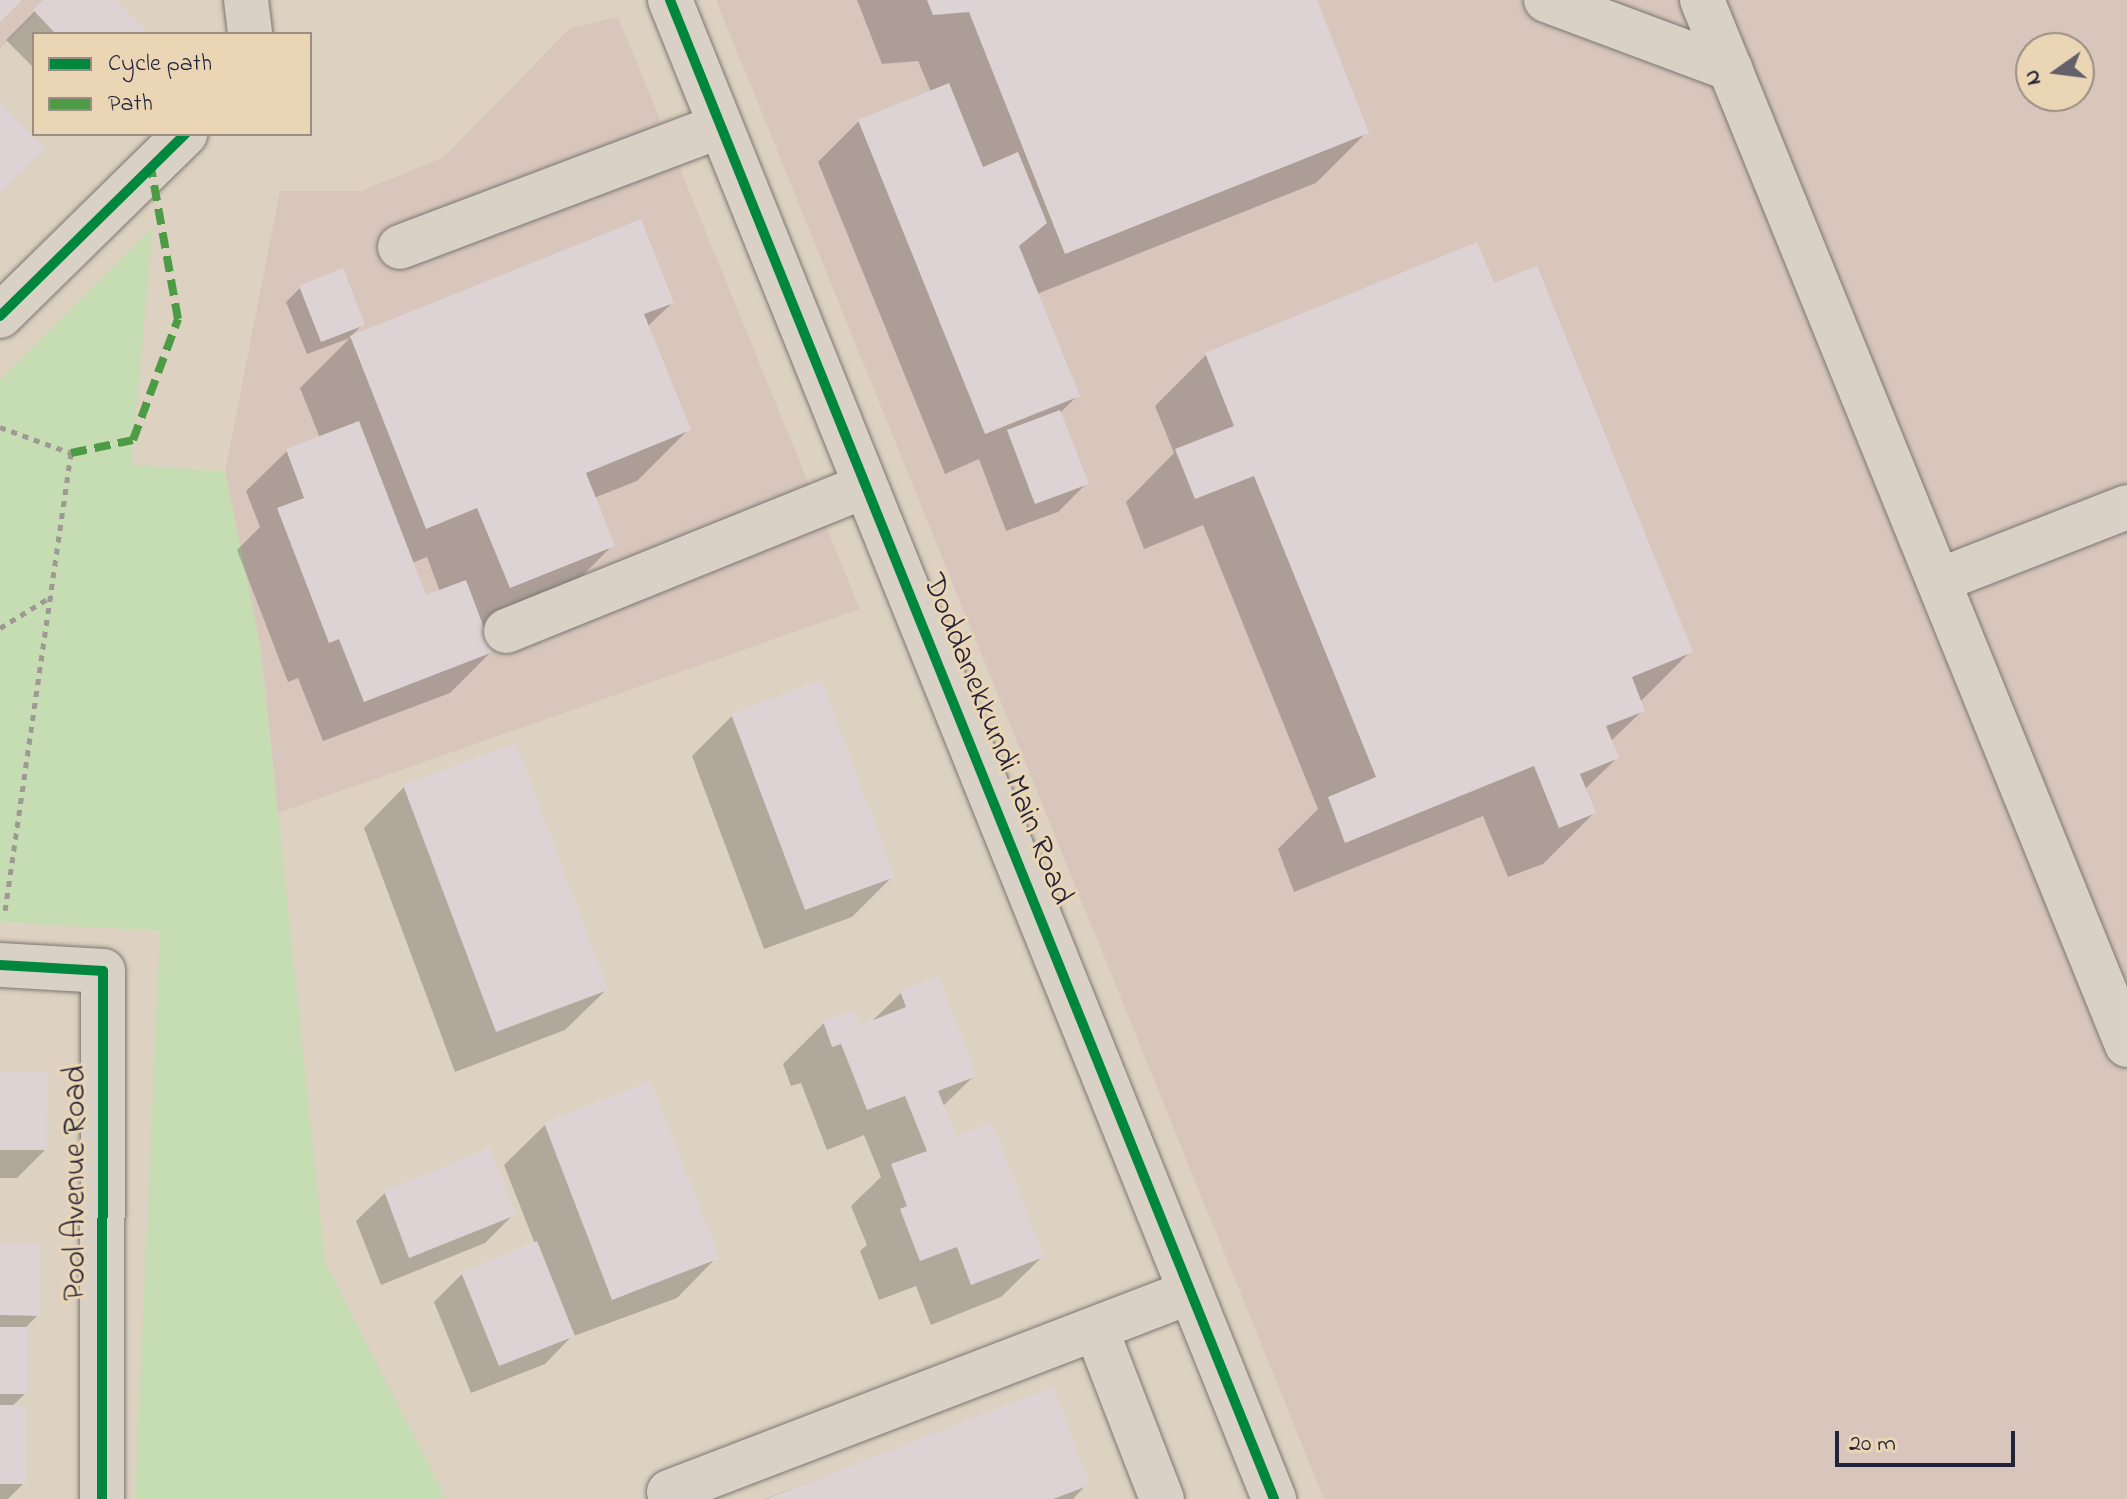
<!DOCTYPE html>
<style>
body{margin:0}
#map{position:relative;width:2127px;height:1499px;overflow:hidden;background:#ddd2c1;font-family:"Indie Flower",sans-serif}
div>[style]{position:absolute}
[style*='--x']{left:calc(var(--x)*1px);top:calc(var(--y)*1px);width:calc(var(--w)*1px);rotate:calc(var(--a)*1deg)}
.built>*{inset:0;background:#d8c6bc}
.green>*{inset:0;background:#c6ddb3}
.shadow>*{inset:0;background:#0003}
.building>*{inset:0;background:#ded3d4}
.path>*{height:5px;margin-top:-2.5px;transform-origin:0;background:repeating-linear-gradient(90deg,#9e9993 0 6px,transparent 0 12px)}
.roads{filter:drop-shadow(0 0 2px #7b7673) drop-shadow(0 0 2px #7b7673)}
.minor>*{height:44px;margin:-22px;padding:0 22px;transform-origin:22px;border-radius:22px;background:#d9d1c5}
.quiet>*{height:8px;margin-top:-4px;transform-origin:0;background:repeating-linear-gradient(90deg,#4d9b45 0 16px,transparent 0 24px)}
.cycleway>*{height:10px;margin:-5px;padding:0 5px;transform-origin:5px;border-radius:5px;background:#00873e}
span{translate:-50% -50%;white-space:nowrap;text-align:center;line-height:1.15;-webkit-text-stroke:6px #ead6b4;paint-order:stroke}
.street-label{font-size:32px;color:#22223b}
.legend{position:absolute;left:32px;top:32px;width:280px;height:104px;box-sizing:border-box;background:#ead6b4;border:2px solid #9a8e84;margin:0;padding:10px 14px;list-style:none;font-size:24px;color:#22223b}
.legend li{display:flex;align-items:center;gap:16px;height:40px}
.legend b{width:40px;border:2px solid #9a8e84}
.north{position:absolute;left:2015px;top:32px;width:80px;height:80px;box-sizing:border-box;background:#ead6b4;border:2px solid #9a8e84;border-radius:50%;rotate:256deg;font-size:22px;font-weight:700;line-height:32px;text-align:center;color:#22223b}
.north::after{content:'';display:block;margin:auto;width:28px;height:36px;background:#63606a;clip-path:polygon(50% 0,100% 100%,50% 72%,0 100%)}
.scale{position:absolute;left:1835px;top:1431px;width:180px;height:36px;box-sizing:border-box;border:4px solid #22223b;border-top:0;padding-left:10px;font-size:24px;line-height:28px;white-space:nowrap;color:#22223b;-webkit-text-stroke:6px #ead6b4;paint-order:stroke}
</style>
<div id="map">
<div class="built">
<i style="clip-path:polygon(0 0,49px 0,0 49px)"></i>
<i style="clip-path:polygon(evenodd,716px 0,2127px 0,2127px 1499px,1324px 1499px,716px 0,2031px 48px,2079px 48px,2079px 96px,2031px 96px,2031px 48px)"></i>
<i style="clip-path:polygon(618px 17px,860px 609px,278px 813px,261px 650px,225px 471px,280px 191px,361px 191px,444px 157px,570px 28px)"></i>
</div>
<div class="green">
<i style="clip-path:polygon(153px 227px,131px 465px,225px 471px,261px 650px,325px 1263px,446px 1499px,135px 1499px,160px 931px,0 922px,0 380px)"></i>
</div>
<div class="shadow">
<i style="clip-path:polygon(46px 0,113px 0,146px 34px,34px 34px,34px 68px,6px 40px)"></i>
<i style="clip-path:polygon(857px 0,1314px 0,1367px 132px,1316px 183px,1037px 294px,1078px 395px,1060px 413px,1087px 483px,1058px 512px,1006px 531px,979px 459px,945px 474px,818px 162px,859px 121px,931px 92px,918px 61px,882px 64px)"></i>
<i style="clip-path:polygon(evenodd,640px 222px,672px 303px,647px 327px,688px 430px,637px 481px,594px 498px,613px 545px,562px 596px,482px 628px,491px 652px,450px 693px,323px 741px,298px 678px,288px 682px,237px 550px,260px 527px,246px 491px,287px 451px,320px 438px,300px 388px,350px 338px,307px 354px,286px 302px,300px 288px,363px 324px,349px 338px,640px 222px,427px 557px,440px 592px,425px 597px,412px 563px,427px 557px)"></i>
<i style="clip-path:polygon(1492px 286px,1691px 651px,1640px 702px,1643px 710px,1610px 742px,1617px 758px,1584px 790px,1594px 813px,1543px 864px,1508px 877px,1483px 816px,1294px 892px,1278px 849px,1318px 809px,1203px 525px,1144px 549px,1126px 502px,1174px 453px,1155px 406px,1206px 355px)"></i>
<i style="clip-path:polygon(733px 715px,893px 876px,852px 917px,764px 949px,692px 756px)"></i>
<i style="clip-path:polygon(404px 787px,606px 990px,565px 1030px,455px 1072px,364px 828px)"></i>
<i style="clip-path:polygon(901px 993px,974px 1076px,942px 1107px,954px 1138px,1042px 1257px,1001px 1297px,931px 1325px,916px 1286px,879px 1300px,860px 1251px,867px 1245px,851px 1206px,881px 1177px,864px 1135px,827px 1150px,801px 1083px,791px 1086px,783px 1064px,824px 1023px,854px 1012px,860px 1027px,870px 1023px)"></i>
<i style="clip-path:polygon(0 1073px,45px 1150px,17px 1178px,0 1178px)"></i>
<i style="clip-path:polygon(545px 1125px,717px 1257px,677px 1298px,571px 1337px,545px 1364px,471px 1393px,434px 1302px,462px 1274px,535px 1244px,504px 1165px)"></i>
<i style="clip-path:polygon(385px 1193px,513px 1215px,485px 1243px,381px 1285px,356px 1221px)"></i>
<i style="clip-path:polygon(0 1245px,38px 1315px,25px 1328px,25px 1394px,11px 1407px,24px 1483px,8px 1499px,0 1499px)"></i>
<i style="clip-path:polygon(1052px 1390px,1087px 1484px,1073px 1499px,765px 1499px)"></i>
</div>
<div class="building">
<i style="clip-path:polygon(0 0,22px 0,0 22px)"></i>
<i style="clip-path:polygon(43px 0,115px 0,149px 34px,56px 34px,33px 10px)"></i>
<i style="clip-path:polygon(927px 0,1317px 0,1369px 133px,1065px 254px,969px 12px,933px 15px)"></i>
<i style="clip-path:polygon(949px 83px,983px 167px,1018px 152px,1047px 223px,1019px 246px,1080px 396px,985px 434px,858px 120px)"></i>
<i style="clip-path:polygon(0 102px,45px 149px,0 193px)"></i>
<i style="clip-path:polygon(641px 219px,674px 303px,644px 314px,691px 430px,586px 473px,615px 546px,510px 588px,477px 508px,426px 529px,350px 336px)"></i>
<i style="clip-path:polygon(1477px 242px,1494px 283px,1537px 266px,1693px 652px,1632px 677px,1645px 711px,1606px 726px,1619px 758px,1580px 774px,1596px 813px,1559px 828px,1534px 766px,1345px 843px,1328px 797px,1376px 777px,1254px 476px,1195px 499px,1175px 449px,1234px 426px,1205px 353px)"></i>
<i style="clip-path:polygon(343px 268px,365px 325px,321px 342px,299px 286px)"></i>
<i style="clip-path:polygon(1060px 410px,1089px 484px,1035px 504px,1007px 430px)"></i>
<i style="clip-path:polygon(359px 421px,426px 595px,466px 580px,493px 652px,364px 702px,339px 639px,329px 643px,277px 508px,304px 498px,286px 449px)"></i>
<i style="clip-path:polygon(821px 680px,895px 877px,805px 910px,731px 714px)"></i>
<i style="clip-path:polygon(516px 743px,608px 990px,496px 1032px,403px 785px)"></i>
<i style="clip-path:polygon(938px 976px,977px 1076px,938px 1091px,956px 1136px,992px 1122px,1044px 1257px,971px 1285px,957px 1247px,920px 1261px,900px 1209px,907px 1206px,891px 1164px,927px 1151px,905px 1096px,867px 1110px,841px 1044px,832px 1047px,823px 1021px,855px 1009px,861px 1025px,906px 1007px,900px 991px)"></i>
<i style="clip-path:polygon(0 1071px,48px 1072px,47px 1150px,0 1150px)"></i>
<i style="clip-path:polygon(650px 1081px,720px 1258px,612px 1300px,544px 1123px)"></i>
<i style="clip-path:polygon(490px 1148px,516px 1215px,409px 1258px,384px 1191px)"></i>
<i style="clip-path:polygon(537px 1241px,575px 1336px,499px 1366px,461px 1272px)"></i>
<i style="clip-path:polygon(0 1243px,40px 1243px,40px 1316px,0 1315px)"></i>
<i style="clip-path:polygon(0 1327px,27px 1327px,27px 1394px,0 1394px)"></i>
<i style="clip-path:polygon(1053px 1387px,1090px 1485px,1053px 1499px,766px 1499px)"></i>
<i style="clip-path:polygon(0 1405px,26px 1405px,26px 1484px,0 1484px)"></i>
</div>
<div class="path">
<i style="--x:0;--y:427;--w:76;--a:20.1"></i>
<i style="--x:71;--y:453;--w:462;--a:98.2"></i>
<i style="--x:0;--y:628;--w:61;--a:-31.6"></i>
</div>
<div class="roads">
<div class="minor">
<i style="--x:246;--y:0;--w:34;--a:83"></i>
<i style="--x:670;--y:0;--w:1616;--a:68.05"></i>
<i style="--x:1546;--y:0;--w:197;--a:20.5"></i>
<i style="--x:1702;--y:0;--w:1128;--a:67.87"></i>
<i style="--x:400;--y:247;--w:342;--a:-20.7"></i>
<i style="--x:0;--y:316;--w:260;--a:-44.5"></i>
<i style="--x:1940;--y:580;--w:201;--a:-21.3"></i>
<i style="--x:506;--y:631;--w:387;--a:-22"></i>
<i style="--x:0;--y:965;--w:103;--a:3.3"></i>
<i style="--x:103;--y:971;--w:528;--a:90.11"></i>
<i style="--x:1096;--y:1329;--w:182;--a:68.8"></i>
<i style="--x:669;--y:1492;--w:558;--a:-21"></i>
</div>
</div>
<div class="quiet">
<i style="--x:71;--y:453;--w:63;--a:-11.8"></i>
<i style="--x:133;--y:440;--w:129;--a:-69.6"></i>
<i style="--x:178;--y:319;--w:154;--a:-100.1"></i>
</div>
<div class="cycleway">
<i style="--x:670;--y:0;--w:1616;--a:68.05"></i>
<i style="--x:0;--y:316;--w:260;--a:-44.5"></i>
<i style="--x:0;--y:965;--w:103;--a:3.3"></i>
<i style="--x:103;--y:971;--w:528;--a:90.11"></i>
</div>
<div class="street-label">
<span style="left:996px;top:740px;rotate:68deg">Doddanekkundi Main Road</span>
<span style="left:77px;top:1183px;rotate:-90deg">Pool Avenue Road</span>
</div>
<ul class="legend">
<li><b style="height:10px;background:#00873e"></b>Cycle path</li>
<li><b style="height:10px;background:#4d9b45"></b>Path</li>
</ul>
<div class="north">N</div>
<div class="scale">20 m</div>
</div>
